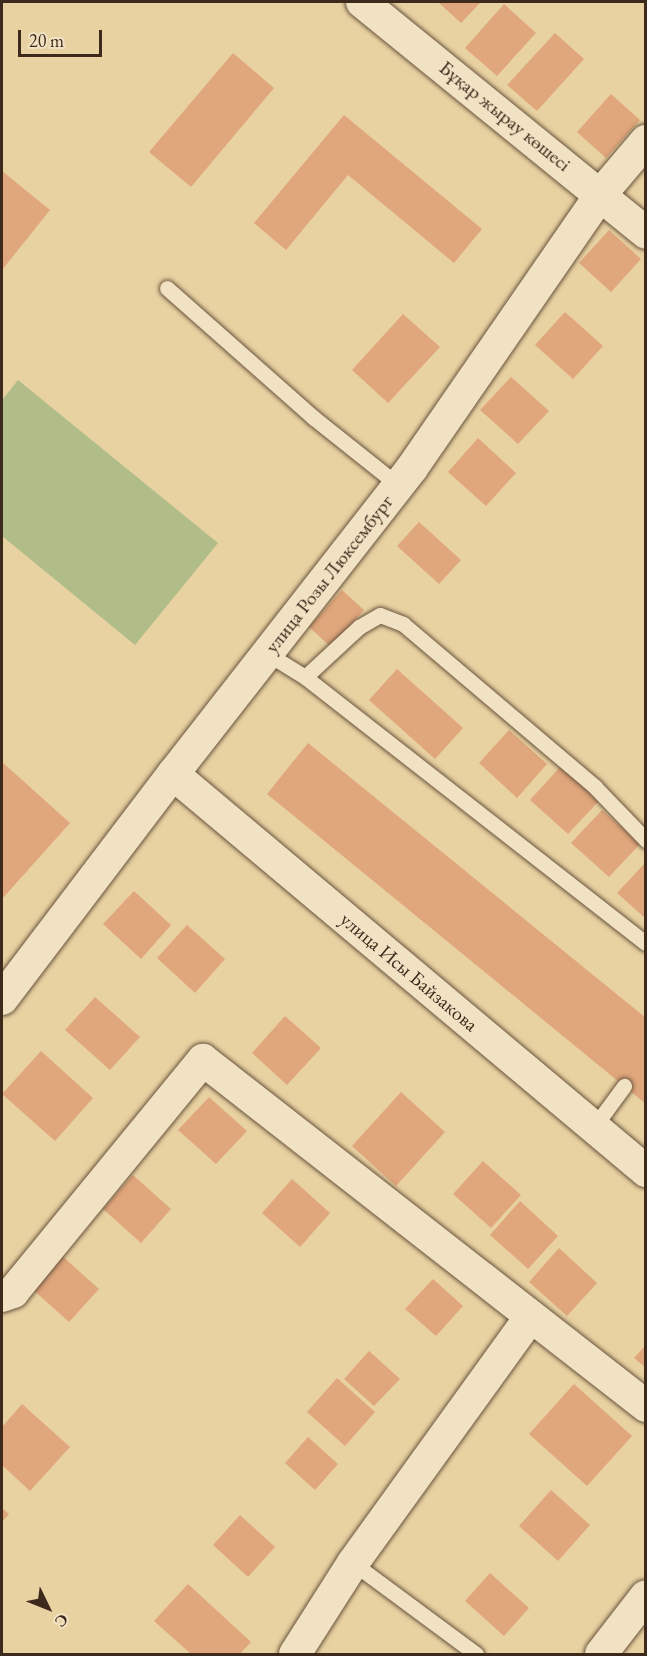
<!DOCTYPE html>
<meta charset="utf-8">
<style>
body{margin:0}
#map{position:relative;width:647px;height:1656px;overflow:hidden;background:#e9d2a2;font-family:"EB Garamond",serif}
div>[style]{position:absolute}
[style*='--x']{left:calc(var(--x)*1px);top:calc(var(--y)*1px);width:calc(var(--w)*1px);rotate:calc(var(--a)*1deg)}
.green>*{inset:0;background:#b0bd89}
.building>*{inset:0;background:#e0a67c}
.roads{filter:drop-shadow(0 0 2px #69543e) drop-shadow(0 0 2px #69543e)}
.lane>*{height:15px;margin:-7.5px;padding:0 7.5px;transform-origin:7.5px;border-radius:7.5px;background:#f1e2c3}
.street>*{height:32px;margin:-16px;padding:0 16px;transform-origin:16px;border-radius:16px;background:#f1e2c3}
span{translate:-50% -50%;white-space:nowrap;text-align:center;line-height:1.15;-webkit-text-stroke:5px #f1e2c3;paint-order:stroke}
.street-label{font-size:20px;color:#3e2a1d}
.frame{position:absolute;inset:0;border:3px solid #3e2a1d;pointer-events:none}
.north{position:absolute;left:18px;top:1578px;width:60px;height:60px;-webkit-text-stroke:4px #f1e2c3;paint-order:stroke;rotate:133deg;font-size:16px;font-weight:700;line-height:24px;text-align:center;color:#3e2a1d}
.north::after{content:'';display:block;margin:auto;width:21px;height:27px;background:#3e2a1d;clip-path:polygon(50% 0,100% 100%,50% 72%,0 100%)}
.scale{position:absolute;left:18px;top:30px;width:84px;height:27px;box-sizing:border-box;border:3px solid #3e2a1d;border-top:0;padding-left:8px;font-size:18px;line-height:21px;white-space:nowrap;color:#3e2a1d;-webkit-text-stroke:4px #f1e2c3;paint-order:stroke}
</style>
<div id="map">
<div class="green">
<i style="clip-path:polygon(18px 380px,218px 543px,135px 645px,2px 536px,2px 400px)"></i>
</div>
<div class="building">
<i style="clip-path:polygon(438px 2px,481px 2px,461px 23px)"></i>
<i style="clip-path:polygon(504px 4px,536px 33px,497px 76px,465px 48px)"></i>
<i style="clip-path:polygon(555px 33px,584px 59px,537px 111px,507px 85px)"></i>
<i style="clip-path:polygon(233px 53px,274px 88px,191px 187px,149px 152px)"></i>
<i style="clip-path:polygon(611px 94px,640px 120px,606px 158px,577px 132px)"></i>
<i style="clip-path:polygon(344px 115px,482px 229px,454px 263px,348px 175px,286px 250px,254px 223px)"></i>
<i style="clip-path:polygon(2px 171px,50px 210px,2px 270px)"></i>
<i style="clip-path:polygon(609px 230px,641px 259px,611px 292px,579px 263px)"></i>
<i style="clip-path:polygon(565px 312px,603px 346px,573px 379px,535px 345px)"></i>
<i style="clip-path:polygon(403px 314px,440px 347px,388px 403px,352px 370px)"></i>
<i style="clip-path:polygon(511px 377px,549px 411px,518px 444px,480px 410px)"></i>
<i style="clip-path:polygon(478px 438px,516px 473px,486px 506px,448px 472px)"></i>
<i style="clip-path:polygon(419px 522px,461px 560px,439px 584px,397px 546px)"></i>
<i style="clip-path:polygon(342px 590px,364px 610px,331px 647px,309px 627px)"></i>
<i style="clip-path:polygon(397px 669px,463px 728px,435px 759px,369px 700px)"></i>
<i style="clip-path:polygon(509px 730px,547px 764px,517px 798px,479px 763px)"></i>
<i style="clip-path:polygon(308px 743px,646px 1018px,646px 1104px,267px 794px)"></i>
<i style="clip-path:polygon(2px 762px,70px 823px,2px 899px)"></i>
<i style="clip-path:polygon(561px 766px,599px 801px,568px 834px,530px 800px)"></i>
<i style="clip-path:polygon(602px 810px,640px 844px,609px 877px,571px 843px)"></i>
<i style="clip-path:polygon(646px 862px,646px 919px,617px 893px)"></i>
<i style="clip-path:polygon(134px 891px,171px 925px,141px 959px,103px 924px)"></i>
<i style="clip-path:polygon(187px 925px,225px 959px,195px 993px,157px 958px)"></i>
<i style="clip-path:polygon(95px 997px,140px 1037px,110px 1070px,65px 1030px)"></i>
<i style="clip-path:polygon(285px 1016px,321px 1048px,287px 1085px,252px 1053px)"></i>
<i style="clip-path:polygon(41px 1051px,93px 1098px,55px 1141px,2px 1094px)"></i>
<i style="clip-path:polygon(401px 1092px,445px 1132px,396px 1186px,352px 1146px)"></i>
<i style="clip-path:polygon(209px 1097px,247px 1131px,216px 1164px,178px 1130px)"></i>
<i style="clip-path:polygon(483px 1161px,521px 1195px,491px 1228px,453px 1194px)"></i>
<i style="clip-path:polygon(133px 1175px,171px 1209px,141px 1243px,103px 1209px)"></i>
<i style="clip-path:polygon(292px 1179px,330px 1213px,300px 1247px,262px 1213px)"></i>
<i style="clip-path:polygon(520px 1201px,558px 1236px,528px 1269px,490px 1235px)"></i>
<i style="clip-path:polygon(559px 1248px,597px 1283px,567px 1316px,529px 1282px)"></i>
<i style="clip-path:polygon(61px 1255px,99px 1289px,69px 1322px,31px 1288px)"></i>
<i style="clip-path:polygon(433px 1279px,463px 1306px,436px 1336px,405px 1309px)"></i>
<i style="clip-path:polygon(646px 1345px,646px 1368px,634px 1358px)"></i>
<i style="clip-path:polygon(369px 1351px,400px 1379px,374px 1406px,344px 1379px)"></i>
<i style="clip-path:polygon(337px 1378px,375px 1412px,345px 1446px,307px 1412px)"></i>
<i style="clip-path:polygon(574px 1384px,632px 1436px,587px 1486px,529px 1434px)"></i>
<i style="clip-path:polygon(22px 1404px,70px 1447px,30px 1491px,2px 1465px,2px 1427px)"></i>
<i style="clip-path:polygon(308px 1437px,338px 1464px,315px 1490px,285px 1463px)"></i>
<i style="clip-path:polygon(551px 1490px,590px 1525px,558px 1561px,519px 1526px)"></i>
<i style="clip-path:polygon(2px 1508px,9px 1514px,2px 1522px)"></i>
<i style="clip-path:polygon(240px 1515px,275px 1547px,248px 1577px,213px 1545px)"></i>
<i style="clip-path:polygon(490px 1573px,529px 1608px,504px 1636px,465px 1601px)"></i>
<i style="clip-path:polygon(188px 1584px,251px 1642px,240px 1654px,191px 1654px,154px 1621px)"></i>
</div>
<div class="roads">
<div class="lane">
<i style="--x:167;--y:288;--w:196;--a:41.5"></i>
<i style="--x:314;--y:418;--w:107;--a:38.6"></i>
<i style="--x:268;--y:654;--w:44;--a:31.9"></i>
<i style="--x:305;--y:677;--w:432;--a:38"></i>
<i style="--x:305;--y:677;--w:74;--a:-42.8"></i>
<i style="--x:359;--y:627;--w:24;--a:-30"></i>
<i style="--x:380;--y:615;--w:25;--a:21"></i>
<i style="--x:403;--y:624;--w:252;--a:40.3"></i>
<i style="--x:595;--y:787;--w:74;--a:46.1"></i>
<i style="--x:594;--y:1127;--w:51;--a:-53.8"></i>
<i style="--x:353;--y:1563;--w:153;--a:36.5"></i>
</div>
<div class="street">
<i style="--x:362;--y:2;--w:366;--a:39.1"></i>
<i style="--x:173;--y:774;--w:618;--a:40.01"></i>
<i style="--x:2;--y:999;--w:283;--a:-52.8"></i>
<i style="--x:173;--y:774;--w:388;--a:-52"></i>
<i style="--x:412;--y:468;--w:333;--a:-55.4"></i>
<i style="--x:601;--y:194;--w:70;--a:-49.7"></i>
<i style="--x:2;--y:1296;--w:12;--a:-20"></i>
<i style="--x:13;--y:1292;--w:300;--a:-50.7"></i>
<i style="--x:203;--y:1060;--w:562;--a:37.99"></i>
<i style="--x:295;--y:1654;--w:108;--a:-57.5"></i>
<i style="--x:353;--y:1563;--w:304;--a:-54.2"></i>
<i style="--x:601;--y:1654;--w:73;--a:-52.2"></i>
</div>
</div>
<div class="street-label">
<span style="left:505px;top:116px;rotate:39deg">Бұқар жырау көшесі</span>
<span style="left:329px;top:574px;rotate:-52deg">улица Розы Люксембург</span>
<span style="left:409px;top:972px;rotate:40deg">улица Исы Байзакова</span>
</div>
<div class="frame"></div>
<div class="north">С</div>
<div class="scale">20 m</div>
</div>
